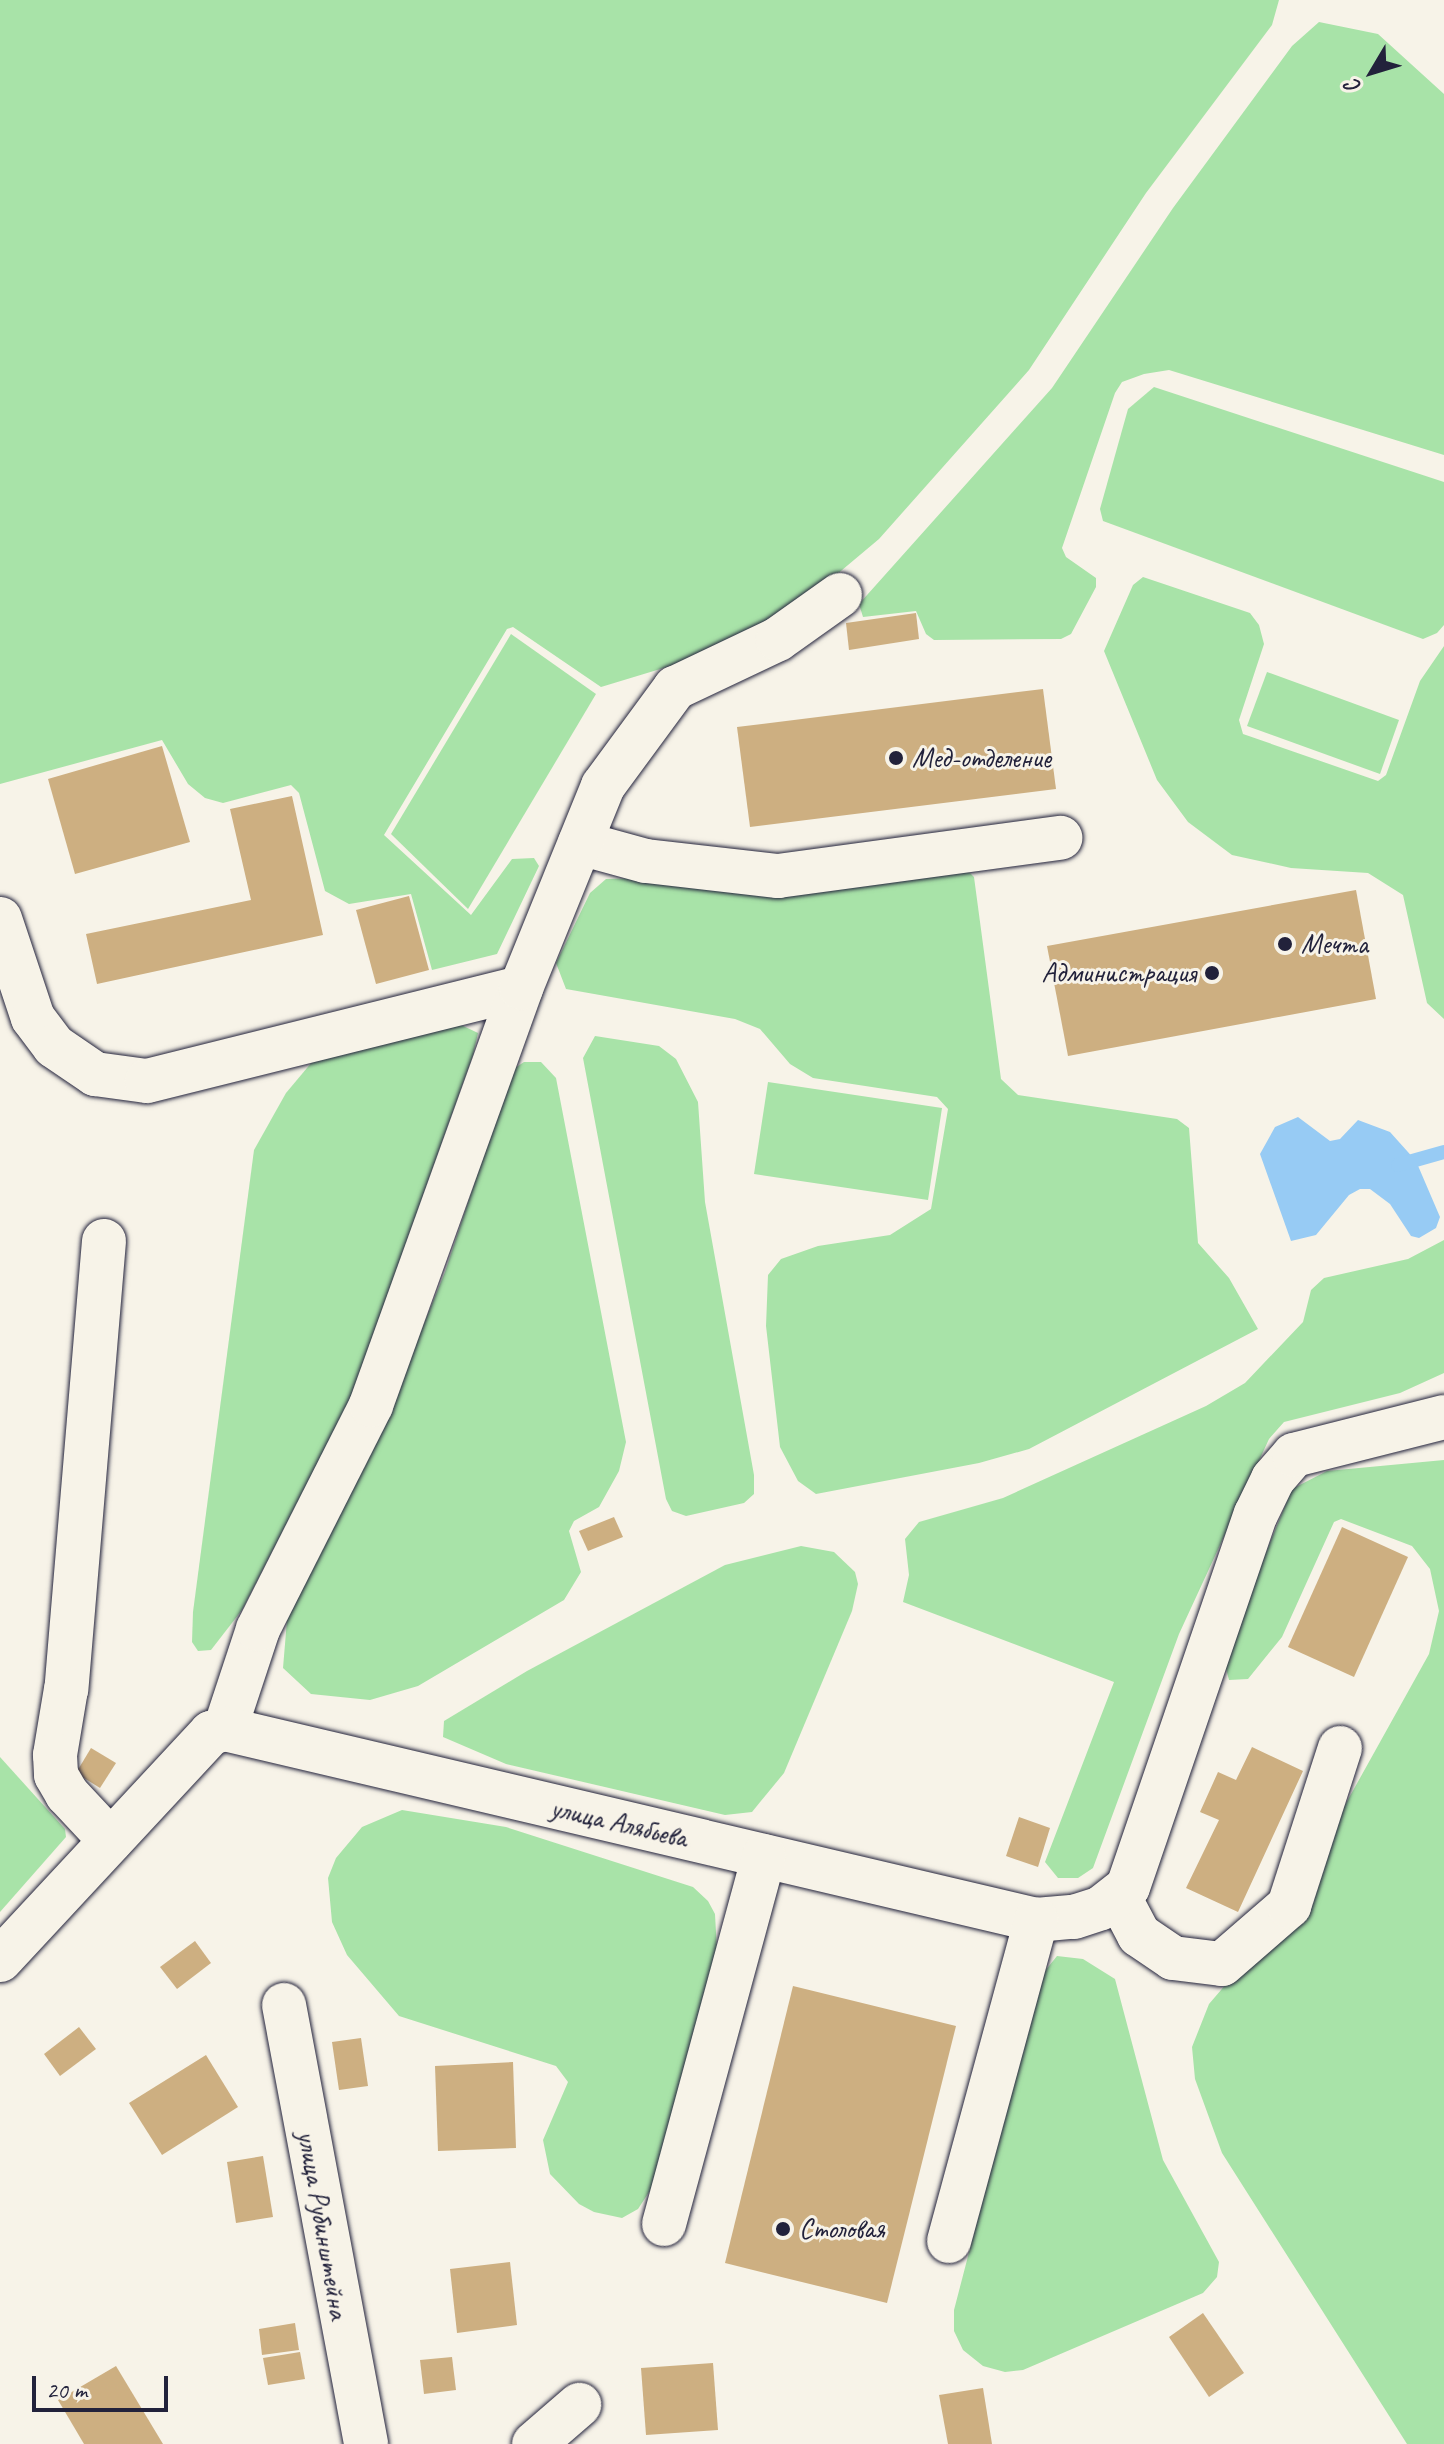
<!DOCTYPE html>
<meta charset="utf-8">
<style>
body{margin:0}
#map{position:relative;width:1444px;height:2444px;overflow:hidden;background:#f7f3e8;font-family:Caveat,sans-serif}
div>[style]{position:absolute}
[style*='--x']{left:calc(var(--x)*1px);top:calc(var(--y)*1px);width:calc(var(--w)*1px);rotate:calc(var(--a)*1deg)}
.green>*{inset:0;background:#a8e3a8}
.water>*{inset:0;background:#97cbf4}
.stream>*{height:14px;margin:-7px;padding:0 7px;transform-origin:7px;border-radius:7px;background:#97cbf4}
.building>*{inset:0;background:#cdaf81}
.roads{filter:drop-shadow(0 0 2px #22223b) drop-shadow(0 0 2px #22223b)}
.minor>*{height:44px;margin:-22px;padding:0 22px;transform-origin:22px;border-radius:22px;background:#f7f3e8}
.dots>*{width:22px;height:22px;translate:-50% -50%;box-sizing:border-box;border:4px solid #f7f3e8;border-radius:50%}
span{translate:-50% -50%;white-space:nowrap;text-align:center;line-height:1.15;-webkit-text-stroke:6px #f7f3e8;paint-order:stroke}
.poi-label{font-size:28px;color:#22223b}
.left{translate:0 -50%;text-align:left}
.right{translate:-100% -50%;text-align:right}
.street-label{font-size:28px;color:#22223b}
.north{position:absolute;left:1332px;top:32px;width:80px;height:80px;-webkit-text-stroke:6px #f7f3e8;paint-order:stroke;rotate:232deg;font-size:22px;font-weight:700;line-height:32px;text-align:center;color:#22223b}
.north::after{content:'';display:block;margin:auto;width:28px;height:36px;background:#22223b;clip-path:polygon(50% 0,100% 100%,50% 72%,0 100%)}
.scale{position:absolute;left:32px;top:2376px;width:136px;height:36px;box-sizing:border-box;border:4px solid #22223b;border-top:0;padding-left:10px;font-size:24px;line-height:28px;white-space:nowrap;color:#22223b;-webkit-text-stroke:6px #f7f3e8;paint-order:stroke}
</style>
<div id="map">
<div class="green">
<i style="clip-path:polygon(0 0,1279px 0,1272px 25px,1146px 193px,1029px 370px,879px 539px,823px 586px,766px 624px,690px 660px,601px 687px,513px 627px,507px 629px,384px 835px,471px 915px,512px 859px,534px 858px,539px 866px,497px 954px,432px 970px,411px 894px,349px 904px,325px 891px,299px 793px,291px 785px,223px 803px,205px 798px,188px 784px,162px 740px,0 784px)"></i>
<i style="clip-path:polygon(1319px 22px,1378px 34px,1444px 94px,1444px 455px,1169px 370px,1144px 374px,1122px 382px,1115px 393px,1062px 548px,1066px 557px,1096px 578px,1096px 587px,1071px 634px,1061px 639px,934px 640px,926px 634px,916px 611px,863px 617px,859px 604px,1052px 388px,1173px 208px,1292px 46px)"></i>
<i style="clip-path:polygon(1154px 387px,1444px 482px,1444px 625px,1437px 633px,1423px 639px,1103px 521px,1100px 509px,1128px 409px)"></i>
<i style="clip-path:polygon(1143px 577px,1250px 613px,1259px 625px,1264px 644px,1239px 720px,1243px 734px,1378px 781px,1386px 775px,1420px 681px,1444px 646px,1444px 1019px,1427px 1003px,1403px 895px,1368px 873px,1291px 868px,1232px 855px,1188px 822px,1157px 780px,1104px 651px,1133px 585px)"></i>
<i style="clip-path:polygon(511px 634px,596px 694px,468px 909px,391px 834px)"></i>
<i style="clip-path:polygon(1267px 672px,1399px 720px,1380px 774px,1247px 726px)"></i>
<i style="clip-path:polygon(965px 868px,974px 877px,1001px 1079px,1018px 1095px,1177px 1119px,1189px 1128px,1198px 1243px,1229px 1278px,1258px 1329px,1029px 1449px,979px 1463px,816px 1494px,798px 1481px,780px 1447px,766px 1326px,768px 1275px,781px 1259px,818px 1246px,890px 1235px,931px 1209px,948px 1109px,937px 1097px,813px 1078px,790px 1064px,760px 1029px,735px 1019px,566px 989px,556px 963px,590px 893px,606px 879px)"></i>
<i style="clip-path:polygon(459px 1024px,478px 1033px,473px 1055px,350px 1400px,242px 1610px,211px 1650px,198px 1651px,192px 1642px,193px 1612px,254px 1150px,286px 1093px,312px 1062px)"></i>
<i style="clip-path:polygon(595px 1036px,659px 1046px,676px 1059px,698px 1102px,705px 1202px,754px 1475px,754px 1494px,744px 1503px,686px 1516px,672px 1511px,666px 1499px,583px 1058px)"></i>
<i style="clip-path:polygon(524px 1062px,541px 1062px,556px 1078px,626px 1442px,619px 1471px,599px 1507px,574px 1521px,569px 1531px,581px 1572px,564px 1600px,418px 1686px,370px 1700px,311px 1694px,283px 1668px,287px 1620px,386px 1417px,445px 1272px,512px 1070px)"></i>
<i style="clip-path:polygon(768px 1082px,942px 1108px,928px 1200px,754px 1174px)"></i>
<i style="clip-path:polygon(1444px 1240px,1444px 1373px,1400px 1393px,1284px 1422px,1269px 1439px,1179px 1634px,1093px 1868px,1078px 1878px,1058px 1878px,1045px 1862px,1114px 1682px,903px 1602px,909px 1575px,905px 1539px,919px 1522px,1003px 1498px,1206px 1406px,1245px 1383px,1303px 1322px,1311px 1290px,1324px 1278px,1408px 1259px)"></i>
<i style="clip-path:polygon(1444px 1460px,1444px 2444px,1407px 2444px,1222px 2153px,1195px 2079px,1192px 2047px,1209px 2004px,1281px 1920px,1429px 1654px,1439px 1611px,1430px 1569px,1412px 1546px,1341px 1519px,1334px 1522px,1282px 1637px,1248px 1679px,1229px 1680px,1223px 1657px,1292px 1489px,1327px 1471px)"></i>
<i style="clip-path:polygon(801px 1546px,834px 1552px,855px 1572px,858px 1584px,852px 1611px,784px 1773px,752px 1812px,725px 1815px,506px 1764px,443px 1737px,444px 1721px,527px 1671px,725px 1565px)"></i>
<i style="clip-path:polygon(0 1757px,65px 1829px,66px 1837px,0 1912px)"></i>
<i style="clip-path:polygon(402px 1810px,506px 1827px,693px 1887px,708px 1901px,715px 1914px,717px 1951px,653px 2186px,638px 2209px,622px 2218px,594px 2212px,579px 2204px,550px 2174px,543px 2140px,568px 2082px,556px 2066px,399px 2016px,347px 1955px,332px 1922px,328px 1878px,336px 1858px,362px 1827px)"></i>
<i style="clip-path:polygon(1057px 1956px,1083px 1959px,1115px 1979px,1163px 2160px,1219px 2262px,1217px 2277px,1203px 2293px,1023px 2370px,1005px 2372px,983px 2366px,963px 2350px,954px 2331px,954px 2310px,1041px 1976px)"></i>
</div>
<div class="water">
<i style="clip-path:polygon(1298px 1117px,1330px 1141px,1340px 1139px,1358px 1120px,1390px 1132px,1416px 1161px,1440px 1217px,1436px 1228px,1419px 1238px,1411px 1236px,1390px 1204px,1370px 1189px,1360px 1189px,1349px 1195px,1316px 1235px,1291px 1241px,1260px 1154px,1275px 1127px)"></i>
</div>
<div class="stream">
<i style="--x:1398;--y:1165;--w:48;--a:-15.8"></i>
</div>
<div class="building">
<i style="clip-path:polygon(916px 613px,919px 639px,849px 650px,846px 623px)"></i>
<i style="clip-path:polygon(1043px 689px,1056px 789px,750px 827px,737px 727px)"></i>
<i style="clip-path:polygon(162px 746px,190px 842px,75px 874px,48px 779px)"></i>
<i style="clip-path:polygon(292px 796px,323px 935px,97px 984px,86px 934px,251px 900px,230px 809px)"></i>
<i style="clip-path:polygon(1356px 890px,1376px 999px,1068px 1056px,1047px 946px)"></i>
<i style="clip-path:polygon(409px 896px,429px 970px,376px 984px,356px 910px)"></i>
<i style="clip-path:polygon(614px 1517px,623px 1537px,588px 1551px,579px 1531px)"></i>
<i style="clip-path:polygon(1342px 1527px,1408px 1557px,1354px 1677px,1288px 1647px)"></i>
<i style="clip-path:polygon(1252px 1747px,1303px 1771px,1238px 1912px,1186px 1888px,1219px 1820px,1200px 1812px,1218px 1772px,1236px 1780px)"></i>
<i style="clip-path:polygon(91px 1748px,116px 1763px,100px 1788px,76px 1773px)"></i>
<i style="clip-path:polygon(1019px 1817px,1050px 1828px,1038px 1867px,1006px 1856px)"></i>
<i style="clip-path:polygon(195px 1941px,211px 1963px,177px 1989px,160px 1967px)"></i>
<i style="clip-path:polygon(793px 1986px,956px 2026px,887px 2303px,725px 2263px)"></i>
<i style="clip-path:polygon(79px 2027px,96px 2049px,60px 2076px,44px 2054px)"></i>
<i style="clip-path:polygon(361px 2038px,368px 2086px,339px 2090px,332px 2042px)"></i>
<i style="clip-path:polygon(206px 2055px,238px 2107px,162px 2155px,129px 2103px)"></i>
<i style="clip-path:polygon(513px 2062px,516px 2148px,438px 2151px,435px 2066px)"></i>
<i style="clip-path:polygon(263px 2156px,273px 2217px,236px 2223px,227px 2162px)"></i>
<i style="clip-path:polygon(510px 2262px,517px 2325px,457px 2333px,450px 2269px)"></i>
<i style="clip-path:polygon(1203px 2313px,1244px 2373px,1209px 2397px,1169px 2337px)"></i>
<i style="clip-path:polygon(295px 2323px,299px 2350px,262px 2355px,259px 2329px)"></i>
<i style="clip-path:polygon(300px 2352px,305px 2379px,268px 2385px,263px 2358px)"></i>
<i style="clip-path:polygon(452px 2357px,456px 2390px,424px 2394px,420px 2360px)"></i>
<i style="clip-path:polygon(713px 2363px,718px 2430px,646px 2435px,641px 2368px)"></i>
<i style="clip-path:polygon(116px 2366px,163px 2444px,84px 2444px,58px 2400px)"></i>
<i style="clip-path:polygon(983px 2388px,992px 2444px,948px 2444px,939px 2395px)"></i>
</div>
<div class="roads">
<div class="minor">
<i style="--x:580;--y:843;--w:68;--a:15.3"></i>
<i style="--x:646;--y:861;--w:133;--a:6.5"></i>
<i style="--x:778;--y:876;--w:285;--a:-7.7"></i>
<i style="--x:0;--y:919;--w:104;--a:71.6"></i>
<i style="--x:33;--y:1018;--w:35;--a:53"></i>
<i style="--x:54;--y:1046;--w:50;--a:34.3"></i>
<i style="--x:95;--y:1074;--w:52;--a:7.7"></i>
<i style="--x:147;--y:1081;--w:385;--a:-14"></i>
<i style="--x:104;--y:1241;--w:450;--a:94.8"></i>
<i style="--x:66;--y:1689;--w:67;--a:99.5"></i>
<i style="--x:55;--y:1755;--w:20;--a:87"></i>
<i style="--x:56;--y:1775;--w:22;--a:60"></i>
<i style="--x:67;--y:1794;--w:64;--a:46.9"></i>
<i style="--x:225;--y:1729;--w:105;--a:-71.7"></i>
<i style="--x:258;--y:1629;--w:251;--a:-63.2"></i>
<i style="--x:371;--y:1405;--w:443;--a:-70.2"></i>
<i style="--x:521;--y:988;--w:218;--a:-67.9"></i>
<i style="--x:603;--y:786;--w:122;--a:-53.7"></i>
<i style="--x:675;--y:688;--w:114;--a:-25.4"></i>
<i style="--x:778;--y:639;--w:76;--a:-35.4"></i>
<i style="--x:1119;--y:1897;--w:43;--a:62.2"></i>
<i style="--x:1139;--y:1935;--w:41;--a:34.1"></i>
<i style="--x:1173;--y:1958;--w:49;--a:7"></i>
<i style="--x:1222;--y:1964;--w:89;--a:-40.9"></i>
<i style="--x:1289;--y:1906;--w:166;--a:-72.1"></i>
<i style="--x:0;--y:1960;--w:310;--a:-47.1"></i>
<i style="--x:211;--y:1733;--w:15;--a:-16"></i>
<i style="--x:225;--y:1729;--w:833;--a:13.25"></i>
<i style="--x:1036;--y:1920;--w:38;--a:-5"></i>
<i style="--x:1074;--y:1917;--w:28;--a:-18"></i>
<i style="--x:1101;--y:1908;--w:34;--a:-38"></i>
<i style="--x:1128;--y:1887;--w:394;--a:-71.1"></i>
<i style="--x:1256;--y:1514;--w:39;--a:-64"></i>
<i style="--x:1273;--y:1479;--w:32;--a:-49"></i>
<i style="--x:1294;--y:1455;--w:155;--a:-14.2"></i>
<i style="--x:284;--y:2005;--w:447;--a:79.4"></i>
<i style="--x:664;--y:2224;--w:381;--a:-74.8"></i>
<i style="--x:949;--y:2241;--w:333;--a:-74.8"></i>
<i style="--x:534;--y:2444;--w:60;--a:-40.9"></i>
</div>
</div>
<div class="dots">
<i style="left:896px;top:758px;background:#22223b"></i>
<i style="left:1285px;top:944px;background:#22223b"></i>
<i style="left:1212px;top:973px;background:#22223b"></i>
<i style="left:783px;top:2229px;background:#22223b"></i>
</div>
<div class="poi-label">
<span class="left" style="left:912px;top:758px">Мед-отделение</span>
<span class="left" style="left:1301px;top:944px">Мечта</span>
<span class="right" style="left:1196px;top:973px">Администрация</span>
<span class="left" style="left:799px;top:2229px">Столовая</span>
</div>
<div class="street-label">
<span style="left:619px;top:1823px;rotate:13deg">улица Алябьева</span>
<span style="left:323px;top:2225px;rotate:80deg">улица Рубинштейна</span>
</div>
<div class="north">С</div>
<div class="scale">20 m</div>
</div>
